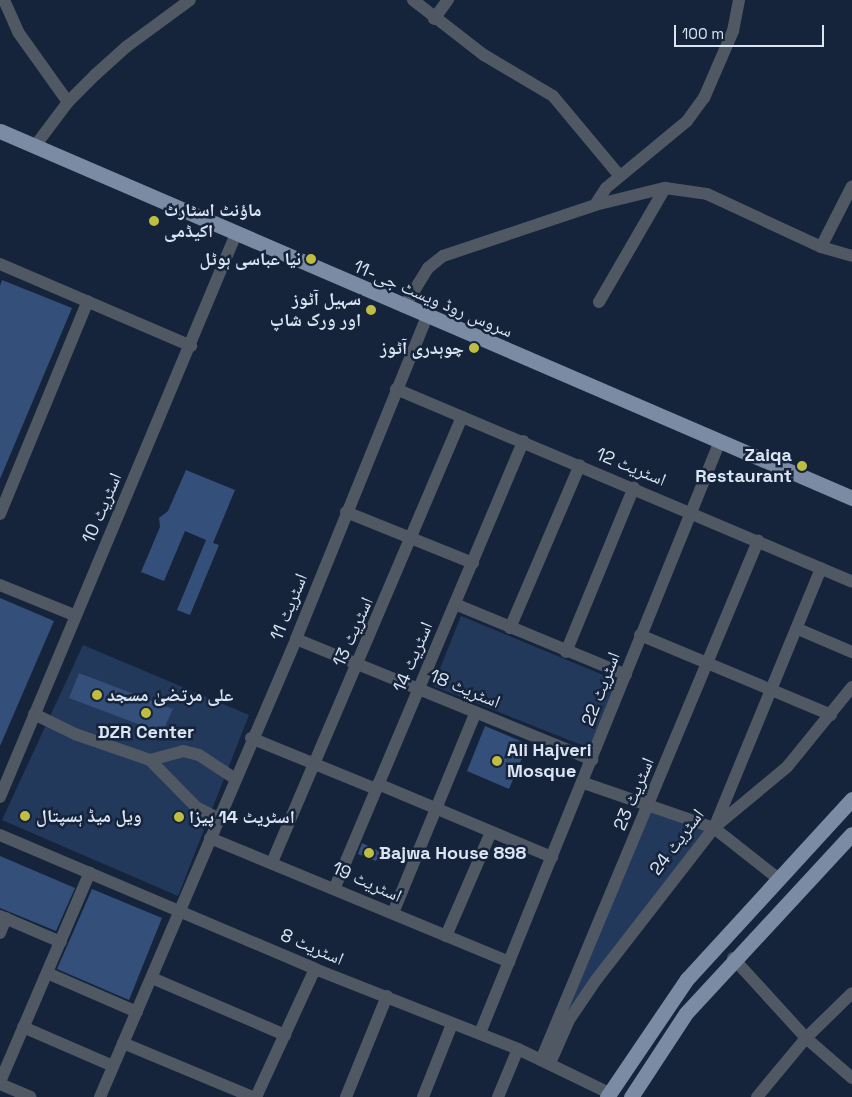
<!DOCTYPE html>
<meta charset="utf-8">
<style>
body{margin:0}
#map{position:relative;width:852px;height:1097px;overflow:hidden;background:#15243b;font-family:"Space Grotesk","Noto Naskh Arabic",sans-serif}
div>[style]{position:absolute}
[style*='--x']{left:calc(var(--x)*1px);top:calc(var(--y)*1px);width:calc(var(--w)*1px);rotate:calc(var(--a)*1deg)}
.green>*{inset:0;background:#23395b}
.building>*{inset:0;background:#344f79}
.minor>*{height:12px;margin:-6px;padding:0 6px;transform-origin:6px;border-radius:6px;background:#505864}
.major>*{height:15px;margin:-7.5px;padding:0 7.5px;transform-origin:7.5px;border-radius:7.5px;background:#7b8ba3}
.dots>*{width:14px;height:14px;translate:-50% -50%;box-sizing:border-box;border:2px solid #15243b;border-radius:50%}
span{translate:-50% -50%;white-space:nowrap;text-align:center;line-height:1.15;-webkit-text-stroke:5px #15243b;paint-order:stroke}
.poi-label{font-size:18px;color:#dae4f3;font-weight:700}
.left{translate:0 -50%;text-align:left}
.right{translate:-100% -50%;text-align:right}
.street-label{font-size:18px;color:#dae4f3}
.scale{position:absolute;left:674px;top:25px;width:150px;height:22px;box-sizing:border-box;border:2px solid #dae4f3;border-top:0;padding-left:6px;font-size:15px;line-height:18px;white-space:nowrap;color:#dae4f3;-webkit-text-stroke:4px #15243b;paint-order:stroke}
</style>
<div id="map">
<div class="green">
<i style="clip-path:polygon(461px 616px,620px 682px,589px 748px,433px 686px)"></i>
<i style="clip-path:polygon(83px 645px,249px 715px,178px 896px,2px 820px)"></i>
<i style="clip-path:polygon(650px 805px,709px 830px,544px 1059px)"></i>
</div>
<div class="building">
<i style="clip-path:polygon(2px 280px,72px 308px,0 479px,0 286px)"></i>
<i style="clip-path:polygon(186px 470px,235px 490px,213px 543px,219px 545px,190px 615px,177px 610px,206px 540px,185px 531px,164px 581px,141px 572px,160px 527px,159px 518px,168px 511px)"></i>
<i style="clip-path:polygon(0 598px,54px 621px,0 746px)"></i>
<i style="clip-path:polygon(79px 673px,173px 709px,162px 733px,69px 698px)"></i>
<i style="clip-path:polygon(485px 726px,528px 744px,509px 789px,467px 771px)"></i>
<i style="clip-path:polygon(362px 843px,381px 852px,376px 861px,358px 854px)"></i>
<i style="clip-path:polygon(0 856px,75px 888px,56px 931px,0 908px)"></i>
<i style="clip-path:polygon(92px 889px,162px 918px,129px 1000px,57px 969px)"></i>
</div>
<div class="minor">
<i style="--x:4;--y:0;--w:35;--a:66"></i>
<i style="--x:18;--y:32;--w:86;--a:54.5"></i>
<i style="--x:413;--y:0;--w:90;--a:37.8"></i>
<i style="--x:484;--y:55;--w:80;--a:30.7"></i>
<i style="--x:553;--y:96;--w:104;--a:50.1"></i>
<i style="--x:434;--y:19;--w:24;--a:-54"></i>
<i style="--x:35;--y:146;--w:55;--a:-53.1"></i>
<i style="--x:68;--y:102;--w:38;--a:-45"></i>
<i style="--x:95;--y:75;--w:42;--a:-42.1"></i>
<i style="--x:126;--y:47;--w:79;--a:-36.3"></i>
<i style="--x:595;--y:205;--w:20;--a:-57"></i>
<i style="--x:606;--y:188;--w:105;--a:-39.6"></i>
<i style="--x:687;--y:121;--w:29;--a:-54"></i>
<i style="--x:704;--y:98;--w:73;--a:-66.6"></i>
<i style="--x:733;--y:31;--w:32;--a:-79"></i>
<i style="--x:821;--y:247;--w:68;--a:-63.1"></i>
<i style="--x:0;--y:264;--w:208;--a:23.2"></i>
<i style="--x:599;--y:302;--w:132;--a:-59.9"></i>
<i style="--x:404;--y:307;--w:46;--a:-58.4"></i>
<i style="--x:428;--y:268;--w:19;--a:-39"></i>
<i style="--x:443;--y:256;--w:160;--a:-18.5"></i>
<i style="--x:595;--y:205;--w:72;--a:-13.7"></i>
<i style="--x:665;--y:188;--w:42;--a:8.1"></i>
<i style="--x:707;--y:194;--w:126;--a:24.9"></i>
<i style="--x:821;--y:247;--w:32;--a:16"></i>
<i style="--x:396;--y:389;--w:495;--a:22.9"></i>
<i style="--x:346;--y:512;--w:137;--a:21.9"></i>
<i style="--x:0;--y:514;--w:230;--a:-67.6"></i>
<i style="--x:0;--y:585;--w:80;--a:22.1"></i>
<i style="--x:455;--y:604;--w:185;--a:22.5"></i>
<i style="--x:510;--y:628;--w:177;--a:-66.8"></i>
<i style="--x:798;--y:629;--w:59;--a:23.1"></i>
<i style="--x:640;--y:635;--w:207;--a:22.7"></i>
<i style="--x:296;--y:639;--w:320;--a:22.2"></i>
<i style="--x:566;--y:652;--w:178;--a:-67.6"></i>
<i style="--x:34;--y:714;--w:46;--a:26"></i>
<i style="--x:75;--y:734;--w:79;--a:19.1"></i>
<i style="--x:150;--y:760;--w:66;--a:45.6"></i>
<i style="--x:196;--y:807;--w:25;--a:27"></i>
<i style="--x:251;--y:738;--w:135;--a:22.2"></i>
<i style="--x:150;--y:760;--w:34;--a:-15"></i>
<i style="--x:183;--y:751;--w:16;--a:14"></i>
<i style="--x:199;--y:755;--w:42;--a:33.3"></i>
<i style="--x:584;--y:783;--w:138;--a:19.1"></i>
<i style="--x:714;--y:828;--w:84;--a:38.2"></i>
<i style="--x:378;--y:784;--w:189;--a:22.8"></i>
<i style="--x:0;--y:797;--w:610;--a:-67.26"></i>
<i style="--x:716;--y:826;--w:92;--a:-39.7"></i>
<i style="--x:787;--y:767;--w:103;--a:-50.9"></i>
<i style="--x:0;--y:835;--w:342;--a:23"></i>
<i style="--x:315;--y:969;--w:218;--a:21.5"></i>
<i style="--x:518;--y:1049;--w:101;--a:25.8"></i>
<i style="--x:210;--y:838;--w:324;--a:22.5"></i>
<i style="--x:273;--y:860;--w:482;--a:-66.9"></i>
<i style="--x:335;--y:887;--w:484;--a:-67.1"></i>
<i style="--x:393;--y:913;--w:217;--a:-67.6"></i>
<i style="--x:0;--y:916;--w:66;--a:23.1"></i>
<i style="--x:0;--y:933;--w:16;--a:-68"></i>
<i style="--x:446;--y:936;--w:113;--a:-66.6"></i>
<i style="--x:733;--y:958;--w:108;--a:47.6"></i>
<i style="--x:806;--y:1038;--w:61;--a:41"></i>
<i style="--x:47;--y:973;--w:98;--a:23.4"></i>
<i style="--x:152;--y:978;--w:145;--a:23.2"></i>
<i style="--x:23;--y:1027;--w:98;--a:23.4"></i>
<i style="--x:480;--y:1033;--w:639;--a:-67.93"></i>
<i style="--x:123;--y:1043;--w:141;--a:22.6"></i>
<i style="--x:541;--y:1060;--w:563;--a:-67.31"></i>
<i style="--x:550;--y:1063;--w:47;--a:-66.2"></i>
<i style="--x:569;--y:1020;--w:48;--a:-56"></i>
<i style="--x:596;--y:980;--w:192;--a:-52.2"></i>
<i style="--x:714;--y:828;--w:281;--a:-67.6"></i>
<i style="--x:0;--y:1082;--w:228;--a:-66.8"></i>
<i style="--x:0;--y:1084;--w:33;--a:23"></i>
<i style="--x:100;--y:1097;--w:498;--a:-66.8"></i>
<i style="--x:296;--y:639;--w:348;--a:-67.9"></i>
<i style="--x:256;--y:1097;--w:141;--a:-65.3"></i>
<i style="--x:346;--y:1097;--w:109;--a:-67.9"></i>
<i style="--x:423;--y:1097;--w:79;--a:-68.3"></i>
<i style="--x:498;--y:1097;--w:52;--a:-67.4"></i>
<i style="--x:757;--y:1097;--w:77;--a:-50.3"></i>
<i style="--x:806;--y:1038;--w:64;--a:-44.4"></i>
</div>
<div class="major">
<i style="--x:0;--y:131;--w:928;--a:23.3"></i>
<i style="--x:607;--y:1097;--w:143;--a:-55.9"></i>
<i style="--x:687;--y:979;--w:244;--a:-47.5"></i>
<i style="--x:631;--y:1097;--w:100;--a:-56.8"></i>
<i style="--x:686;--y:1013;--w:244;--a:-47.2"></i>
</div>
<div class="dots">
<i style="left:154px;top:221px;background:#bfbe41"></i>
<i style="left:311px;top:259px;background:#bfbe41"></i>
<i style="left:371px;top:310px;background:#bfbe41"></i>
<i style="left:474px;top:348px;background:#bfbe41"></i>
<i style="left:802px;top:466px;background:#bfbe41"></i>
<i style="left:97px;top:695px;background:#bfbe41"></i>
<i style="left:146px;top:713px;background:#bfbe41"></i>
<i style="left:497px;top:761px;background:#bfbe41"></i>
<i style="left:25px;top:816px;background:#bfbe41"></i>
<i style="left:179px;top:817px;background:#bfbe41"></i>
<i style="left:369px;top:853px;background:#bfbe41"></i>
</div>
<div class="poi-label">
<span class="left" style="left:164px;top:221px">ماؤنٹ اسٹارٹ<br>اکیڈمی</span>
<span class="right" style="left:301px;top:259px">نیا عباسی ہوٹل</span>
<span class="right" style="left:361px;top:310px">سہیل آٹوز<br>اور ورک شاپ</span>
<span class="right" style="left:464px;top:348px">چوہدری آٹوز</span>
<span class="right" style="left:792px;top:466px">Zaiqa<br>Restaurant</span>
<span class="left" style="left:107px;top:695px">علی مرتضیٰ مسجد</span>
<span style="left:146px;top:732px">DZR Center</span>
<span class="left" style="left:507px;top:761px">Ali Hajveri<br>Mosque</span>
<span class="left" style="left:36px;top:816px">ویل میڈ ہسپتال</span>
<span class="left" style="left:189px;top:817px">اسٹریٹ 14 پیزا</span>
<span class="left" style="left:379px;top:853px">Bajwa House 898</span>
</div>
<div class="street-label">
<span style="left:433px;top:299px;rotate:23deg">سروس روڈ ویسٹ جی-11</span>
<span style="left:631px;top:467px;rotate:22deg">اسٹریٹ 12</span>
<span style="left:102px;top:508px;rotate:-67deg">اسٹریٹ 10</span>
<span style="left:289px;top:607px;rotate:-68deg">اسٹریٹ 11</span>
<span style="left:353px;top:632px;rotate:-66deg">اسٹریٹ 13</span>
<span style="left:413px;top:657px;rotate:-67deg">اسٹریٹ 14</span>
<span style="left:465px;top:689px;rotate:22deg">اسٹریٹ 18</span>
<span style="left:601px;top:689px;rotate:-69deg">اسٹریٹ 22</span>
<span style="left:634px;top:794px;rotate:-67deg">اسٹریٹ 23</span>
<span style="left:677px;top:842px;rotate:-53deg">اسٹریٹ 24</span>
<span style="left:367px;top:882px;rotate:24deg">اسٹریٹ 19</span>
<span style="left:312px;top:947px;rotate:23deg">اسٹریٹ 8</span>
</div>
<div class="scale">100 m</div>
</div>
